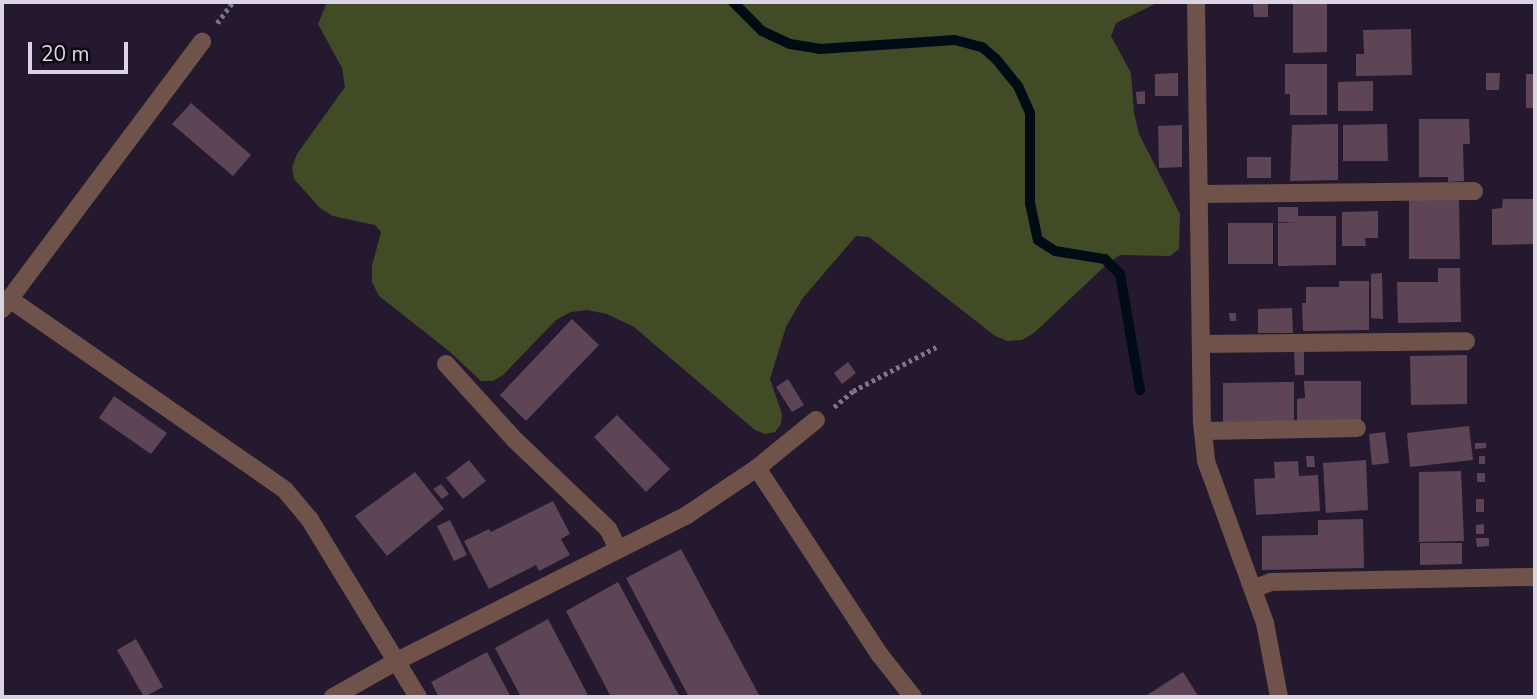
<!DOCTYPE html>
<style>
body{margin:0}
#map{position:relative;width:1537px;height:699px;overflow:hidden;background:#24192f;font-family:"Nunito Sans",sans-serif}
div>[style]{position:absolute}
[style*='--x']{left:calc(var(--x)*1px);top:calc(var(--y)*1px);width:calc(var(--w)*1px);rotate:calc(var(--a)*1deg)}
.green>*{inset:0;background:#414c27}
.stream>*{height:10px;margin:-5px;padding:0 5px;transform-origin:5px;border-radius:5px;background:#000c15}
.building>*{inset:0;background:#5e4556}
.path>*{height:4.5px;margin-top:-2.25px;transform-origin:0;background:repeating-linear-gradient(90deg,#7e7587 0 3.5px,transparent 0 7px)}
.minor>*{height:18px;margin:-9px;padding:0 9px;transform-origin:9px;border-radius:9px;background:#6f5249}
span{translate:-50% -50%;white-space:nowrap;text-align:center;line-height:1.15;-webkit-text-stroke:5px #0b0710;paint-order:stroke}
.frame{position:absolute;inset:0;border:4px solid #dbd4e3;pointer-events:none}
.scale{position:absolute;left:28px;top:42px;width:100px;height:32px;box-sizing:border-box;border:4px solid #dbd4e3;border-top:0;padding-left:9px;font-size:21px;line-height:24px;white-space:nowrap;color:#dbd4e3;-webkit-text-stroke:5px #0b0710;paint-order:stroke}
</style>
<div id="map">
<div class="green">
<i style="clip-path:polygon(327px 2px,1159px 2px,1116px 23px,1111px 36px,1131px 73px,1134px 113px,1139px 134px,1180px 214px,1179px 249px,1170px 256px,1120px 255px,1106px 265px,1034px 333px,1022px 340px,1008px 341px,995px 336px,869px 237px,856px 236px,802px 299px,786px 327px,770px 379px,782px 414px,781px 424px,775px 432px,765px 434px,755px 430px,634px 327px,607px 314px,587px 310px,571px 312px,556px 320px,503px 375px,493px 381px,481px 381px,449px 351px,379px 296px,372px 282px,372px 266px,381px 232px,375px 225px,333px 216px,320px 208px,294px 179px,292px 167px,297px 154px,345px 87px,342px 68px,318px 24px)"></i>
</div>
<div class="stream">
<i style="--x:733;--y:2;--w:41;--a:45"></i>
<i style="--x:762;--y:31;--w:31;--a:25"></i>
<i style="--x:790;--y:44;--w:30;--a:9"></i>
<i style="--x:820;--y:49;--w:135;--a:-3.8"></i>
<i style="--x:955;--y:40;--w:28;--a:15"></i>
<i style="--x:982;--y:47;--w:18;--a:41"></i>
<i style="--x:996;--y:59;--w:35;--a:51"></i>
<i style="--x:1018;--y:86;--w:30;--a:66"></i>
<i style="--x:1030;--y:113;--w:90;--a:90"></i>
<i style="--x:1030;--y:203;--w:38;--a:78"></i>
<i style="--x:1038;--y:240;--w:20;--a:33"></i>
<i style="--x:1055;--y:251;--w:51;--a:9.1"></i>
<i style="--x:1105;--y:259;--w:21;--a:45"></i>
<i style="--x:1120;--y:274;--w:118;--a:80.2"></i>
</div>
<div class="building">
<i style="clip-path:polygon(1268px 3px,1268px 17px,1254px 17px,1253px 4px)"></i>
<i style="clip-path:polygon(1293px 4px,1327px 4px,1327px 52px,1293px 53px)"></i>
<i style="clip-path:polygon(1411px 29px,1412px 75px,1356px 76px,1356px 54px,1364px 54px,1363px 30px)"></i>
<i style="clip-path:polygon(1285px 64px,1327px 64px,1327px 115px,1290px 115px,1290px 94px,1285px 94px)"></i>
<i style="clip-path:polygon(1178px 73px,1178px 96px,1155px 96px,1155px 74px)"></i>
<i style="clip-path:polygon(1486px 73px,1500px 73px,1499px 90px,1486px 90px)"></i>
<i style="clip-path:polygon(1526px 74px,1535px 74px,1535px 108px,1526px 108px)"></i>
<i style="clip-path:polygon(1373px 81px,1373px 111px,1338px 111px,1338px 82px)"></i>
<i style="clip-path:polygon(1145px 91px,1145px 104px,1137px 104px,1136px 92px)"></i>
<i style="clip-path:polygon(191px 103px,251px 155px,233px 176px,172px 124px)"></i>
<i style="clip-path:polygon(1419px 119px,1469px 119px,1470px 144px,1463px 144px,1464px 181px,1448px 182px,1448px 177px,1419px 177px)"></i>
<i style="clip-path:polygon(1338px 124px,1338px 180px,1290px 181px,1292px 125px)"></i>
<i style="clip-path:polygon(1387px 124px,1388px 161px,1343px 161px,1343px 125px)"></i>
<i style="clip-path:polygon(1182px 125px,1182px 167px,1159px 168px,1158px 126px)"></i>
<i style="clip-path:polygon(1247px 157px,1271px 157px,1271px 178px,1247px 178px)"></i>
<i style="clip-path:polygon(1459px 199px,1460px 259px,1409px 259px,1409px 200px)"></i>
<i style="clip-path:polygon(1503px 199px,1535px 199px,1535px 244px,1492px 245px,1492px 209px,1502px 208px)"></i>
<i style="clip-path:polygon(1278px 207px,1298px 207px,1298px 216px,1336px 216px,1336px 265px,1278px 266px,1278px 223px,1299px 223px,1278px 222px)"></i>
<i style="clip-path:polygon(1378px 211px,1378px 238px,1365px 238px,1366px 246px,1342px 246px,1342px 212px)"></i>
<i style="clip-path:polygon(1228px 223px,1273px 223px,1273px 264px,1228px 264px)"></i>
<i style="clip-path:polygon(1438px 268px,1460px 268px,1461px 322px,1398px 323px,1397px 282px,1438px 282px)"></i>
<i style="clip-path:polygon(1382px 273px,1383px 319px,1371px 318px,1371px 274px)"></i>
<i style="clip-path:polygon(1339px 281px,1369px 281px,1369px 330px,1303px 331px,1302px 303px,1306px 303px,1306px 287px,1339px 287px)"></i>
<i style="clip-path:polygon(1292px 308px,1293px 333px,1258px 333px,1258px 309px)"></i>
<i style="clip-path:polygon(1229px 313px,1236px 313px,1236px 321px,1230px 321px)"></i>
<i style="clip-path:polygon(572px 319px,599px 345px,526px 421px,500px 395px)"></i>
<i style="clip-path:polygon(1294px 351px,1304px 351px,1304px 375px,1295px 375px)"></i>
<i style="clip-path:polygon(1467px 355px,1467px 404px,1411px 405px,1410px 356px)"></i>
<i style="clip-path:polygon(848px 362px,856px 373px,842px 384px,834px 373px)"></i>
<i style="clip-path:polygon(788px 379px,804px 405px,792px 412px,776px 387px)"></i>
<i style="clip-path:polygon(1304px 381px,1361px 381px,1361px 421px,1297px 422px,1297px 399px,1305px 398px)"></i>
<i style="clip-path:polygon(1294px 382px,1294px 421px,1223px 422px,1223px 383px)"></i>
<i style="clip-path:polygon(114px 396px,167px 433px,151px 454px,99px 418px)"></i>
<i style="clip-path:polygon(617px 415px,670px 469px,646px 492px,594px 437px)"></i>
<i style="clip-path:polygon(1469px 426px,1473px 460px,1410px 467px,1407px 433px)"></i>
<i style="clip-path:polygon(1385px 432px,1389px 463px,1372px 465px,1369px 434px)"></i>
<i style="clip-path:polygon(1475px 443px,1486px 443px,1486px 448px,1475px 449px)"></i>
<i style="clip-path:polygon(1306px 456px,1314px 456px,1315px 467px,1307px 467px)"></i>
<i style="clip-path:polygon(1479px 456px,1485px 456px,1485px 464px,1479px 464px)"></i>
<i style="clip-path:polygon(469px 460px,486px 481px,463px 499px,446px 478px)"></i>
<i style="clip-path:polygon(1366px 460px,1368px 510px,1326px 513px,1323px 463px)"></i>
<i style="clip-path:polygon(1298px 461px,1299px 476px,1318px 475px,1320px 511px,1256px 515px,1254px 479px,1275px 478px,1274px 462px)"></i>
<i style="clip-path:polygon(1461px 471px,1464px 541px,1419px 542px,1419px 472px)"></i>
<i style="clip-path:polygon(415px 472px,444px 509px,387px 556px,355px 516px)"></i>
<i style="clip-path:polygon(1477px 473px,1485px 473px,1485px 482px,1477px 482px)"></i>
<i style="clip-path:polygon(441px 484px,449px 494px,442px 499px,433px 489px)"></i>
<i style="clip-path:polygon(1476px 499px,1484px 499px,1484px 512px,1476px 512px)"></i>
<i style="clip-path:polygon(553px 501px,570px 534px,561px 539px,570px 555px,539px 571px,536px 565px,489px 589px,464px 541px,489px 529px,491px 532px)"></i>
<i style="clip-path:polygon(1363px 519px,1364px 568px,1262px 570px,1262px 536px,1318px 535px,1318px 520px)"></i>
<i style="clip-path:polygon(450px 520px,467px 555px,454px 561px,437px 526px)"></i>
<i style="clip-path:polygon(1484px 524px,1484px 534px,1476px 534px,1476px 525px)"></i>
<i style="clip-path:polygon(1476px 538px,1489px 538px,1489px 546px,1477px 547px)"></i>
<i style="clip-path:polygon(1420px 543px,1462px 543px,1462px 564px,1420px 565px)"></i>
<i style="clip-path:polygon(681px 549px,759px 695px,755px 697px,689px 697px,626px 578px)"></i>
<i style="clip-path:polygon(618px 582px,680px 697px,611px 697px,566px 611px)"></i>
<i style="clip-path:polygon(548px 619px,589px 697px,521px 697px,495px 648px)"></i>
<i style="clip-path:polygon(136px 639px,163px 687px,144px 697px,117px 650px)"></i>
<i style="clip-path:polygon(487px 652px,511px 697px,439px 697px,431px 682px)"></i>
<i style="clip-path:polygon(1183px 672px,1199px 697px,1144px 697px)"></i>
</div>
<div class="path">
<i style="--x:217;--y:23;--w:26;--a:-53"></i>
<i style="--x:834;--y:407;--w:25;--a:-40"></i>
<i style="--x:853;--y:391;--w:94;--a:-27.9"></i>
</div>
<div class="minor">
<i style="--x:1196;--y:2;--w:420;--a:89.2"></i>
<i style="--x:1202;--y:422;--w:39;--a:84"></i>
<i style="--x:1206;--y:461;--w:172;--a:70"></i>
<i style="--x:1265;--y:623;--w:75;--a:79.3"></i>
<i style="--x:1199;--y:194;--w:275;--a:-0.6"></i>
<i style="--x:11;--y:300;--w:333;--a:34.7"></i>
<i style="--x:285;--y:490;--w:39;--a:50"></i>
<i style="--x:310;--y:520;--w:207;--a:58.6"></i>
<i style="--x:2;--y:309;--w:334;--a:-53.2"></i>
<i style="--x:1201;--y:344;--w:265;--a:-0.6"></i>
<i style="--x:446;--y:364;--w:103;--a:47.8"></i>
<i style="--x:515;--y:440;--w:129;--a:43.7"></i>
<i style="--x:608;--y:529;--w:22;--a:63"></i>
<i style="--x:1203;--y:431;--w:154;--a:-1.1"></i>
<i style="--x:757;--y:468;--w:224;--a:56.7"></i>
<i style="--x:880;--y:655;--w:53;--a:51.8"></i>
<i style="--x:1253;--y:589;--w:19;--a:-21"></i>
<i style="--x:1271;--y:582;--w:264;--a:-1.1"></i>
<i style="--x:333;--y:697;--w:73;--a:-29.4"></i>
<i style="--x:397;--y:661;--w:325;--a:-26.7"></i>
<i style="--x:687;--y:515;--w:84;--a:-33.9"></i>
<i style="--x:757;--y:468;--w:76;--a:-39.1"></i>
</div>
<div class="frame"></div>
<div class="scale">20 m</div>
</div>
